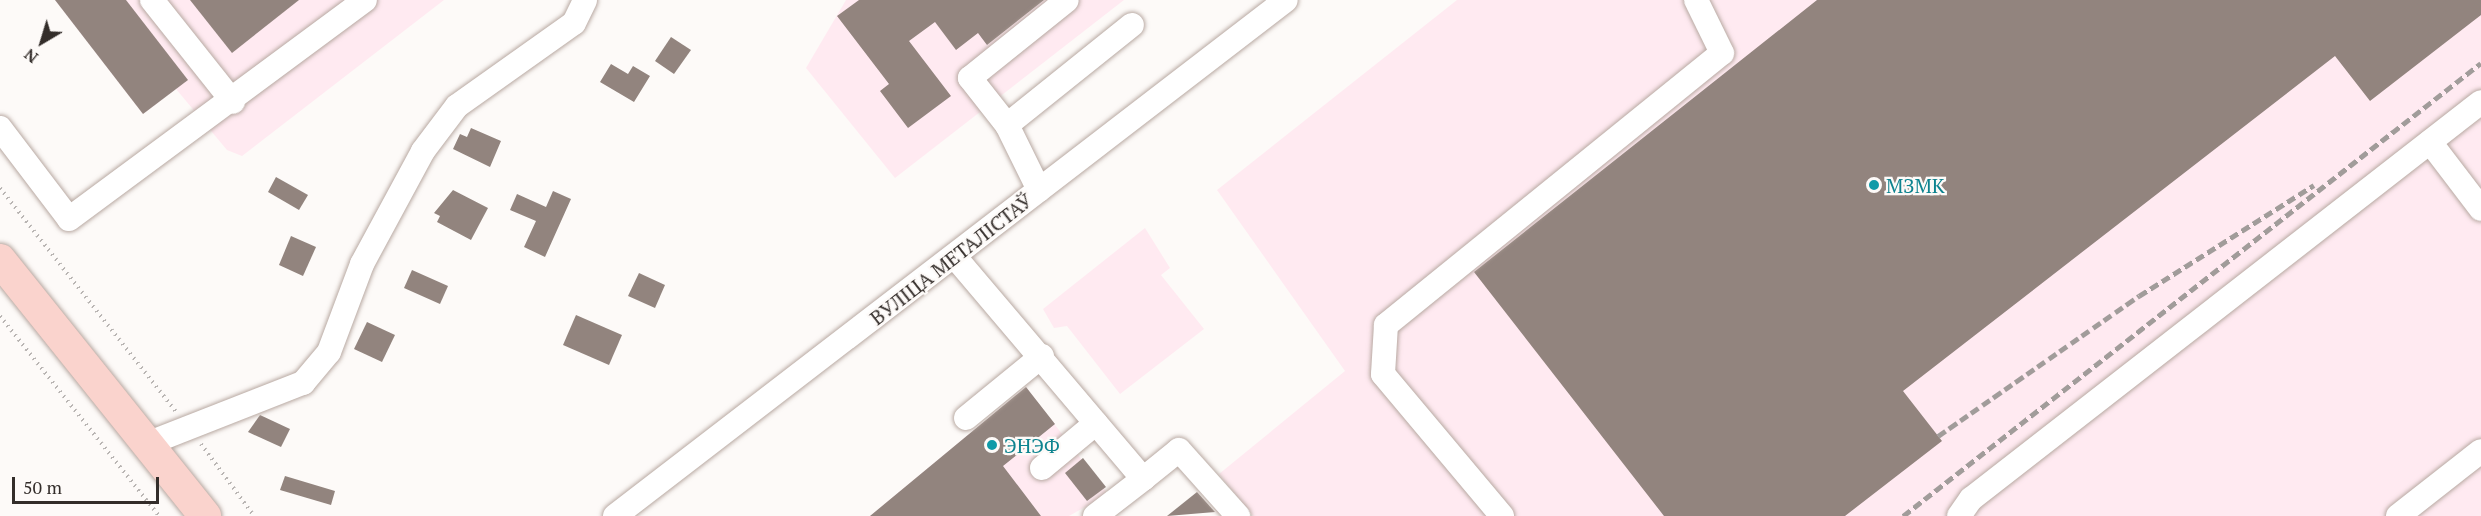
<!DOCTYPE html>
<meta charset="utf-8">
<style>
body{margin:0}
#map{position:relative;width:2481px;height:516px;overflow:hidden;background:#fdfaf8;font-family:"PT Serif",serif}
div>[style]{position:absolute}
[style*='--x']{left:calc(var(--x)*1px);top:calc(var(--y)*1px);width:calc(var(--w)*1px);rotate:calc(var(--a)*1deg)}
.industrial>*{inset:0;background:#ffeaf1}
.building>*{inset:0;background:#92847e}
.path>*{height:4px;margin-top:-2px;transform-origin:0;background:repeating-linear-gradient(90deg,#b9b5b3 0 1.5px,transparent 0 6px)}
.roads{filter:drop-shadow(0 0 2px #b8a9a2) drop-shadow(0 0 2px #b8a9a2)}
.minor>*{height:24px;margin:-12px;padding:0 12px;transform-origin:12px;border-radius:12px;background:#fff}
.major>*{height:32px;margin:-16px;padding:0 16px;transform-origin:16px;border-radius:16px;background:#fad3cd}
.rail>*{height:4.5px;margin-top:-2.25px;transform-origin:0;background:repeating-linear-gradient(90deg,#a19c9a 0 9px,transparent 0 13.5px)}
.dots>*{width:16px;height:16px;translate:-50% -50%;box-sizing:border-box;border:3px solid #fdfaf8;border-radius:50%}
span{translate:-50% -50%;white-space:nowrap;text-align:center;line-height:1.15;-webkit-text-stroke:4.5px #fdfaf8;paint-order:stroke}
.culture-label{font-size:20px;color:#0d838f}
.left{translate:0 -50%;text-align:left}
.street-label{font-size:20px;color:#332d2a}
.north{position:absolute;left:12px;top:12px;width:60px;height:60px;-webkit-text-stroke:4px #fdfaf8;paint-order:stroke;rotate:218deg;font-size:16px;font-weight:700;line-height:24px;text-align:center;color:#332d2a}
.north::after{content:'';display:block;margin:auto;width:21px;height:27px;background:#332d2a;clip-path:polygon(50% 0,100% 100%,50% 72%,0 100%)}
.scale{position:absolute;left:12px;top:477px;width:147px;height:27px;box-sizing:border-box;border:3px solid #332d2a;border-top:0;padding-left:8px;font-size:18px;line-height:21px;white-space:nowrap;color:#332d2a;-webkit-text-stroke:4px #fdfaf8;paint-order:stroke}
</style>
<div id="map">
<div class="industrial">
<i style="clip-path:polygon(55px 0,444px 0,242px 156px,227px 150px,176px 89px,143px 114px)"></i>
<i style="clip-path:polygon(846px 0,1124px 0,895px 178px,806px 68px)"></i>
<i style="clip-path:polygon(1457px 0,2481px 0,2481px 516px,1253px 516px,1219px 474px,1345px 371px,1217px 190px)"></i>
<i style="clip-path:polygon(1145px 228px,1170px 268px,1161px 275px,1204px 329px,1120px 394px,1067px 326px,1054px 328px,1043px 309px)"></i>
<i style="clip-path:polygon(1026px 387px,1108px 494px,1069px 516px,870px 516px)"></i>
</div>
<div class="building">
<i style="clip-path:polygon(55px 0,126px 0,188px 80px,143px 114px)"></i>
<i style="clip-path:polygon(190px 0,299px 0,232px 53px)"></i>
<i style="clip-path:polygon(859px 0,1044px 0,987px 45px,978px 33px,956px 50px,935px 22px,909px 41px,951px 96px,908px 128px,880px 91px,889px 84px,837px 16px)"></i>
<i style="clip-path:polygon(1817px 0,2481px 0,2481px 15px,2370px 101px,2335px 56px,1903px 391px,1942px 441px,1845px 516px,1664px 516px,1474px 272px)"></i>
<i style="clip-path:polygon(671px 37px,691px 50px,674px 74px,655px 61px)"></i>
<i style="clip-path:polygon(611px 64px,628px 74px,633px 66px,650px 76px,634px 102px,600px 82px)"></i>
<i style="clip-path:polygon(471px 128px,501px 141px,490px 167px,453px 149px,460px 134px,467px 137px)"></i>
<i style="clip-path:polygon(276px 177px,308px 195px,299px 210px,268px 192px)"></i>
<i style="clip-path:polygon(453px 190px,488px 208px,471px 240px,437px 222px,440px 216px,434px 213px)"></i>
<i style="clip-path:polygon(553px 191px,571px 199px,545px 257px,524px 247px,536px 221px,510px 210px,517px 194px,546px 207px)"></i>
<i style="clip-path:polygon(291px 236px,316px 247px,303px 276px,279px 265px)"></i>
<i style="clip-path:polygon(412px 270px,448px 286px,440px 304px,404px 288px)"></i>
<i style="clip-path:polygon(639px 273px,665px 285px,655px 308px,628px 296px)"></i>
<i style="clip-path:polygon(576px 315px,622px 335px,609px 365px,563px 345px)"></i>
<i style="clip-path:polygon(367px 322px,395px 335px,382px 362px,354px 349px)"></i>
<i style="clip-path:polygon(1026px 387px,1055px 424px,1003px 466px,1041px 516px,870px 516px)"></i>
<i style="clip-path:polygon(260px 415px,290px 429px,281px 447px,248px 432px)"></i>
<i style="clip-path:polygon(1083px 458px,1106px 487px,1087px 501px,1065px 473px)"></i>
<i style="clip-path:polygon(285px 476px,335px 491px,331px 505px,280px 490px)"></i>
<i style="clip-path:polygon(1197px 492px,1215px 512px,1167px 516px)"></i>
</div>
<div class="path">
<i style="--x:0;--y:188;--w:285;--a:51.8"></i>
<i style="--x:0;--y:316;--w:256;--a:51.5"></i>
<i style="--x:201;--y:444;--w:89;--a:53.6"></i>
</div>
<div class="roads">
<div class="minor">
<i style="--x:152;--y:0;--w:130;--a:51.5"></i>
<i style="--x:1007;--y:125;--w:60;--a:-128.2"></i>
<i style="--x:970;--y:78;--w:124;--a:-38.8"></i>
<i style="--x:0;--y:128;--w:114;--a:52.8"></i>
<i style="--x:69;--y:219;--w:368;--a:-36.5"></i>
<i style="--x:2430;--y:142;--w:84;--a:52.7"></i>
<i style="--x:1039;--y:190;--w:72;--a:-116.2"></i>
<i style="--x:1007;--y:125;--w:160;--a:-38.7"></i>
<i style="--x:955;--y:257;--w:291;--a:49.7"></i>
<i style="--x:1143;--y:479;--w:46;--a:-38.9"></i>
<i style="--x:1179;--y:450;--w:89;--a:48.2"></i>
<i style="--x:966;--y:418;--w:98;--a:-39.2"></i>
<i style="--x:147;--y:444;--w:168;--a:-21.4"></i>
<i style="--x:303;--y:383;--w:40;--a:-50"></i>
<i style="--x:329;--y:352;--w:94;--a:-69.4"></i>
<i style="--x:362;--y:264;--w:128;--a:-61.6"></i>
<i style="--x:423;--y:151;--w:56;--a:-52.9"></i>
<i style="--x:457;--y:106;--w:143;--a:-35.4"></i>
<i style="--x:574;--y:23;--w:25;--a:-64"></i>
<i style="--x:1042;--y:468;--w:70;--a:-39.8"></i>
<i style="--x:615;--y:516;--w:846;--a:-37.56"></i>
<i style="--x:1095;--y:516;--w:61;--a:-37.6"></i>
<i style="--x:1502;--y:516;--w:185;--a:-130"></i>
<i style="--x:1383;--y:374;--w:49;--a:-86.5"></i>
<i style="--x:1386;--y:325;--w:432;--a:-39"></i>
<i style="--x:1722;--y:53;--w:59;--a:-116.1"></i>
<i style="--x:1959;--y:516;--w:21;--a:-55"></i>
<i style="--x:1971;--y:499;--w:646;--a:-37.9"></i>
<i style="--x:2398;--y:516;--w:105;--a:-38.1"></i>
</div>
<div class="major">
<i style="--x:0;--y:260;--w:328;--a:51.3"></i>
</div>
</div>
<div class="rail">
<i style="--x:1938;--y:436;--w:245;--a:-34.9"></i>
<i style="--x:2139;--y:296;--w:207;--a:-32.4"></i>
<i style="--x:1903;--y:516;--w:734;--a:-38.09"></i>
</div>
<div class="dots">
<i style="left:1874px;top:185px;background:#0f9aa8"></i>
<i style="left:992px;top:445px;background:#0f9aa8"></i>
</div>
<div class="culture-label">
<span class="left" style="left:1886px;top:185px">МЗМК</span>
<span class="left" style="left:1004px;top:445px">ЭНЭФ</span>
</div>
<div class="street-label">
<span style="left:951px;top:259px;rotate:-38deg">ВУЛІЦА МЕТАЛІСТАЎ</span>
</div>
<div class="north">N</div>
<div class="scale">50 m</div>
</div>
